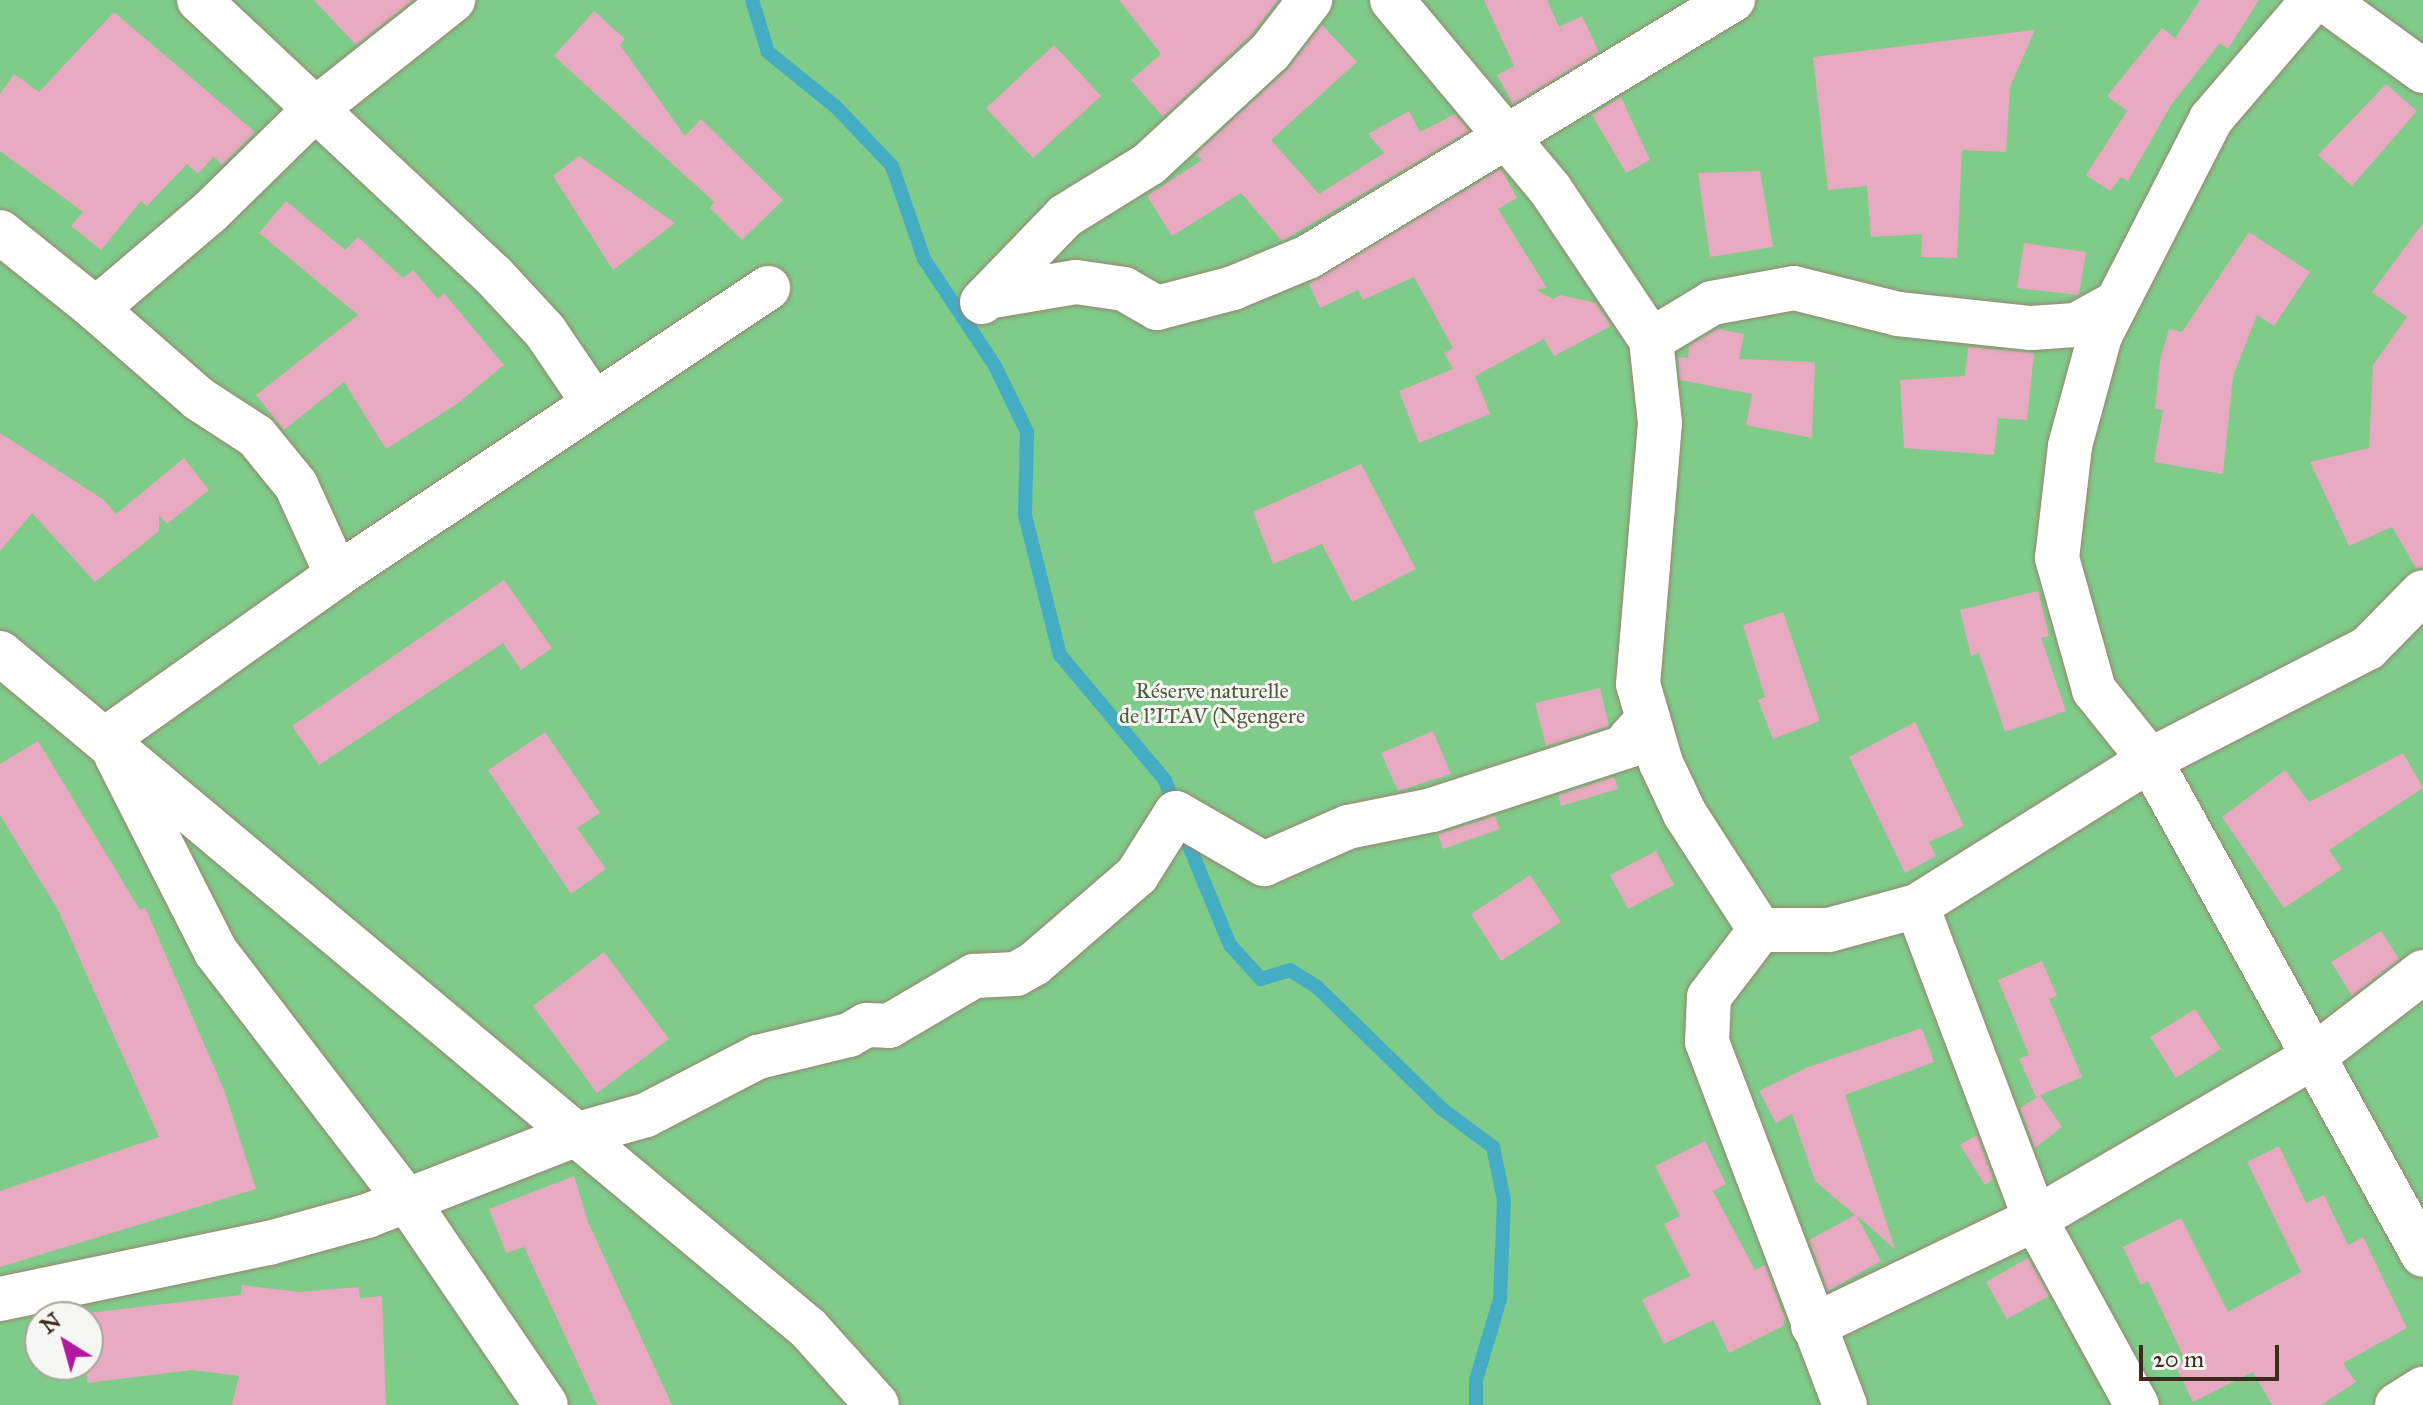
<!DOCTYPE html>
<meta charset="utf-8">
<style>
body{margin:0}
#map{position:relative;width:2423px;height:1405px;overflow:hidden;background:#efe0c2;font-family:"IM FELL Great Primer",serif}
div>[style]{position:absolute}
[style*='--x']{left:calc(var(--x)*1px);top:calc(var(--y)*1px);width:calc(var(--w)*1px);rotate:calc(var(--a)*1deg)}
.green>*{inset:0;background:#7fcb8a}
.stream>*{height:14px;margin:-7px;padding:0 7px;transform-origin:7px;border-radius:7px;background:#44adc4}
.building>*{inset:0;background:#e7aac0}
.roads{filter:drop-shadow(0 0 2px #958570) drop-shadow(0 0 2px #958570)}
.minor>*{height:44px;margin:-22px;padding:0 22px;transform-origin:22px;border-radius:22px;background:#fff}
span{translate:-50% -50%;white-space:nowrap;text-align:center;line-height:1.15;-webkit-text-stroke:6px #f6f6f2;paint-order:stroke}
.park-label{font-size:22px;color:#4f5a3e}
.north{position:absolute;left:24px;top:1301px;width:80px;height:80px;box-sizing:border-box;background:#f6f6f2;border:2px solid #aba49d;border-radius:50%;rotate:323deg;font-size:22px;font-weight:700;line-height:32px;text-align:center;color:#3b2a1e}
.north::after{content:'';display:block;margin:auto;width:28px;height:36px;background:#b5179e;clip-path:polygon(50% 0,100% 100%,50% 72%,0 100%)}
.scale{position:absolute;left:2139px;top:1345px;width:140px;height:36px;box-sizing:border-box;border:4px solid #3b2a1e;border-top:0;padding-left:10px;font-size:24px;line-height:28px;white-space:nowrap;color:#3b2a1e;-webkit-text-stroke:6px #f6f6f2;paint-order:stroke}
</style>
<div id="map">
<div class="green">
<i style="clip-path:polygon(evenodd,0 0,2423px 0,2423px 1405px,0 1405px,0 0,40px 1317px,88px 1317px,88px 1365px,40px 1365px,40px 1317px)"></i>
</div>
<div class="stream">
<i style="--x:752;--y:0;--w:54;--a:72.9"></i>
<i style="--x:768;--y:52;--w:87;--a:39"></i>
<i style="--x:836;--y:107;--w:81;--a:46.5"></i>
<i style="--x:892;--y:166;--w:98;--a:71"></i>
<i style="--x:924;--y:259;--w:128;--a:56.4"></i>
<i style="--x:995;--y:366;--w:73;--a:64.1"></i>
<i style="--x:1027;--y:432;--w:83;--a:91.4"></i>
<i style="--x:1025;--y:515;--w:144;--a:76"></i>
<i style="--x:1060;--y:655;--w:163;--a:50"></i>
<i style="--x:1165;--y:780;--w:30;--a:70"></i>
<i style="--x:1183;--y:831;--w:123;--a:67.6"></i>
<i style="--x:1230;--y:945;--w:46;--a:47.6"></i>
<i style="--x:1261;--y:979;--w:30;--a:-17"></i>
<i style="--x:1290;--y:970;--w:32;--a:32"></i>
<i style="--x:1317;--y:987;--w:175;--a:44.3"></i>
<i style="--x:1442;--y:1109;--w:64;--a:36.7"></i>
<i style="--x:1493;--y:1147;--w:54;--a:78.3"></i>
<i style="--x:1504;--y:1200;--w:99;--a:92.3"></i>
<i style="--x:1500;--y:1299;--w:84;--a:106.5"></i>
<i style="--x:1476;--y:1380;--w:25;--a:90"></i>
</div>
<div class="building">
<i style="clip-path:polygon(314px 0,413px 0,356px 45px)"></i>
<i style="clip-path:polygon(1119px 0,1278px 0,1251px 35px,1163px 117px,1131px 80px,1161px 54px)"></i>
<i style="clip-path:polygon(1484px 0,1547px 0,1559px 27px,1582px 16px,1599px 52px,1513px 104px,1497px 75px,1514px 66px)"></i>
<i style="clip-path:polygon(2200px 0,2259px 0,2228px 49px,2220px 43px,2171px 105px,2128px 181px,2121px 177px,2110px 191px,2086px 175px,2127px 111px,2107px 96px,2162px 28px,2175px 38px)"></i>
<i style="clip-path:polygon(594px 11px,625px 39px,620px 45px,685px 136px,701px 119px,783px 200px,742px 240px,710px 208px,714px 202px,554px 56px)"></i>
<i style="clip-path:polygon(114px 12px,255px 132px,222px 165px,214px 156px,198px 174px,187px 164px,147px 206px,141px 201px,101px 250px,71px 226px,83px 212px,0 151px,0 94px,14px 74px,39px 92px)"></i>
<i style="clip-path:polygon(1322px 25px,1357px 62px,1271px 140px,1319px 194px,1384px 153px,1368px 134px,1409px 111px,1420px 132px,1455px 114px,1469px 131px,1282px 241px,1241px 193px,1172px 236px,1147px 196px,1202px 160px,1196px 154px,1287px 70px)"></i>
<i style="clip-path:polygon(2035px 30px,2010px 87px,2006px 152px,1962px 150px,1957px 258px,1921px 257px,1922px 234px,1871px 237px,1867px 186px,1828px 190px,1813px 57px)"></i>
<i style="clip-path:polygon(1054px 45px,1101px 96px,1033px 158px,986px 108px)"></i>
<i style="clip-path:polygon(2386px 84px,2417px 111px,2352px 186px,2318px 155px)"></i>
<i style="clip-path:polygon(1621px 97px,1650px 160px,1626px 173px,1592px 115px)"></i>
<i style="clip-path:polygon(579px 156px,675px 223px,613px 270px,553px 176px)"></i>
<i style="clip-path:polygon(1501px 169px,1517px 198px,1498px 209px,1547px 288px,1536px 290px,1553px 299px,1560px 295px,1596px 303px,1611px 326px,1554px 356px,1544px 339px,1475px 376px,1490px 414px,1419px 443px,1399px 391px,1453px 369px,1444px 353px,1453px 348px,1414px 277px,1363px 300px,1358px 290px,1320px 308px,1309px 284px)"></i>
<i style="clip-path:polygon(1760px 171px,1773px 247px,1710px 257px,1698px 173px)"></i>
<i style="clip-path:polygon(286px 201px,345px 250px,358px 237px,403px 278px,413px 270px,438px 299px,444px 293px,504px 365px,457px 404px,386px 449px,344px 382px,284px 430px,256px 395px,358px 315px,259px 233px)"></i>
<i style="clip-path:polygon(2423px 223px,2423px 568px,2416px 568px,2392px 527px,2349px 546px,2310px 462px,2369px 448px,2373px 365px,2407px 317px,2372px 292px)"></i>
<i style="clip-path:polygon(2249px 232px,2310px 272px,2274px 326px,2257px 315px,2233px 376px,2223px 474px,2154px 462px,2163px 410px,2155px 409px,2160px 360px,2169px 329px,2182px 332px)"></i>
<i style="clip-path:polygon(2024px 243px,2086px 252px,2079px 295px,2017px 288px)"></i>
<i style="clip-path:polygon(1718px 329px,1744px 334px,1739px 359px,1815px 362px,1812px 438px,1746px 425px,1752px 394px,1680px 380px,1678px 357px,1688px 358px,1689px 346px)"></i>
<i style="clip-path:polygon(1968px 347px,2034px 353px,2027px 420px,1998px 418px,1994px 455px,1904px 448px,1900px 380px,1965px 376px)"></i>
<i style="clip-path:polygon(0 433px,104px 500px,116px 514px,184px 458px,209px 490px,167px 524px,159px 515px,159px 531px,95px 582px,32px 513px,0 551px)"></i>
<i style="clip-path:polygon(1361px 464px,1416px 569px,1352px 602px,1322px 544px,1273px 564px,1253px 512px)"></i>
<i style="clip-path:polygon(504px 580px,552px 648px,521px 670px,503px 643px,319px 765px,292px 726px)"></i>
<i style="clip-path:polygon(2038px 591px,2049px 636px,2041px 638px,2066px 711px,2005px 732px,1979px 653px,1971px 656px,1960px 610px)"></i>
<i style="clip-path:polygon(1783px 612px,1820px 721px,1773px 739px,1758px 700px,1765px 697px,1743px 625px)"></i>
<i style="clip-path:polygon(1600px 688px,1609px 726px,1546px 746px,1535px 703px)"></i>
<i style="clip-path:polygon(1915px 722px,1964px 826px,1929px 842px,1936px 856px,1905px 873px,1849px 757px)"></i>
<i style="clip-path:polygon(1433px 731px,1451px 774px,1398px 791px,1381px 753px)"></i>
<i style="clip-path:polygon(545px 732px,600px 813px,577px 828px,606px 869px,571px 894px,488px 770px)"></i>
<i style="clip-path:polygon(38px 741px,140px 910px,145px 907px,224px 1090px,256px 1189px,0 1267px,0 1191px,159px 1137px,58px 910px,0 815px,0 764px)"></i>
<i style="clip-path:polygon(2403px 753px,2423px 788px,2329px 850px,2342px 869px,2284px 908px,2222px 817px,2285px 770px,2309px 802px)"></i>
<i style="clip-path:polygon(1614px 777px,1618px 789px,1561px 806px,1558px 795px)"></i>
<i style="clip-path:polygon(1495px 816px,1500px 829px,1443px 849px,1438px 834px)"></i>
<i style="clip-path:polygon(1656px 851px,1674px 885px,1628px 909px,1610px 875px)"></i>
<i style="clip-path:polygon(1530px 875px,1561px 922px,1501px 961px,1471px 914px)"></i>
<i style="clip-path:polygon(2381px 931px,2399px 959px,2352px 996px,2331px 962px)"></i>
<i style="clip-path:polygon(604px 952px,669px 1039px,597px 1093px,533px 1006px)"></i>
<i style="clip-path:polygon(2042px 961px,2057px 996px,2049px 999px,2082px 1077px,2036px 1097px,2019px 1059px,2029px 1055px,1998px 980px)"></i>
<i style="clip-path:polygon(2195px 1009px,2221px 1049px,2176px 1078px,2150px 1037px)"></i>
<i style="clip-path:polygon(1922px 1028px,1934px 1062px,1845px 1095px,1895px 1249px,1856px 1215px,1881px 1261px,1828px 1291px,1809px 1240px,1855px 1215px,1815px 1181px,1792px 1114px,1776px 1123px,1759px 1091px,1808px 1067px)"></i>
<i style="clip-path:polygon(2040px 1095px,2062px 1127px,2035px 1148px,2020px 1108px)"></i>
<i style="clip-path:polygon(1977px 1135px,1993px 1179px,1985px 1185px,1960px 1145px)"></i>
<i style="clip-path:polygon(1705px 1141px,1726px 1184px,1713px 1191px,1755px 1270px,1765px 1265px,1785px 1319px,1783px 1326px,1729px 1353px,1713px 1320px,1664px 1344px,1642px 1300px,1690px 1276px,1664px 1224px,1680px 1216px,1655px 1166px)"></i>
<i style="clip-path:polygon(2279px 1146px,2306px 1203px,2324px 1195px,2348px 1245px,2363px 1237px,2407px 1328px,2343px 1363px,2356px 1382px,2321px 1405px,2272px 1405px,2253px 1372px,2193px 1402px,2175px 1365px,2185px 1360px,2148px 1281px,2141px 1285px,2123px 1247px,2181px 1218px,2228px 1312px,2301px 1272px,2247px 1162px)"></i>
<i style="clip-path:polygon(574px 1176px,588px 1222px,672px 1405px,597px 1405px,524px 1247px,506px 1253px,489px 1209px)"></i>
<i style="clip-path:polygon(2028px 1258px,2049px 1296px,2007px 1319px,1986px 1282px)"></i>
<i style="clip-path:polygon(242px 1285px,299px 1292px,359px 1287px,360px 1298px,382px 1296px,386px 1405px,232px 1405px,239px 1376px,192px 1370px,87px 1383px,88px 1317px,79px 1314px,241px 1295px)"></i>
</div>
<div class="roads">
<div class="minor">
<i style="--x:199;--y:0;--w:404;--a:43.1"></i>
<i style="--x:494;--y:276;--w:75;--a:47.2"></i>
<i style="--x:545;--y:331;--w:86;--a:55.9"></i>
<i style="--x:1392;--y:0;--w:246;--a:50.1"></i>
<i style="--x:1550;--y:189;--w:182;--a:56.2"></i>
<i style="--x:1651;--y:340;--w:83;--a:83.8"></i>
<i style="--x:1660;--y:423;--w:262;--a:94.8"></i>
<i style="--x:1638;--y:684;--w:82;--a:73.8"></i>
<i style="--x:1661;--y:763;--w:56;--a:64.8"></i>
<i style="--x:1685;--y:814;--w:138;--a:57.1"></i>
<i style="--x:2313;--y:0;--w:157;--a:130.6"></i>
<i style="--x:2211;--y:119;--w:244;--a:117.1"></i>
<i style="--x:2100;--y:336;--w:114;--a:105.3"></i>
<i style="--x:2070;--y:446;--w:113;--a:96.6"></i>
<i style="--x:2057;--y:558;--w:137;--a:74.3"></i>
<i style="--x:2094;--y:690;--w:90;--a:51.3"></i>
<i style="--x:2150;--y:760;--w:565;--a:61.12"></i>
<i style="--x:2325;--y:0;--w:121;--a:35.9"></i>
<i style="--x:0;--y:232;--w:123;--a:38.7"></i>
<i style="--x:987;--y:297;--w:90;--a:-9.6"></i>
<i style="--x:1076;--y:282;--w:49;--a:8.3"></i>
<i style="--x:1124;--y:289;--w:38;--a:30"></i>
<i style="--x:1157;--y:308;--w:79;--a:-14.7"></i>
<i style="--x:1233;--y:288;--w:81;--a:-22.5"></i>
<i style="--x:1308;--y:257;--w:497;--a:-31.2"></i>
<i style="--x:982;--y:302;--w:120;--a:-46"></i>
<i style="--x:1065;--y:216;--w:99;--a:-31.8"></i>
<i style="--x:1149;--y:164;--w:165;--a:-42.8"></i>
<i style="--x:1270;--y:52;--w:66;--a:-52.4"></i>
<i style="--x:1651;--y:340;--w:71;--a:-31.2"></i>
<i style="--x:1712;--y:303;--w:83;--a:-10.4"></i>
<i style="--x:1794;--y:288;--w:107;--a:14"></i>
<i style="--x:1898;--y:314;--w:134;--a:6"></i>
<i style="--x:2031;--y:328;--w:45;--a:-3.8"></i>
<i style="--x:2076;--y:325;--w:46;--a:-28.8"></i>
<i style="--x:337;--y:575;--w:99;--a:-114.5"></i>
<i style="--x:296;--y:485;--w:63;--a:-129.2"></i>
<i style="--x:256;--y:436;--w:68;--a:-147"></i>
<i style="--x:199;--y:399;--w:137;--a:-138.9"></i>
<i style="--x:96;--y:309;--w:150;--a:-40.4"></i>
<i style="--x:210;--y:212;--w:144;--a:-44.4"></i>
<i style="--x:313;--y:111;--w:179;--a:-38.4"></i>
<i style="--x:0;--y:653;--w:1053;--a:39.88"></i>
<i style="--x:808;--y:1328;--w:103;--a:48.1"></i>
<i style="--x:107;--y:738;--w:282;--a:-35.3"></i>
<i style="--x:337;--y:575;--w:518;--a:-33.66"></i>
<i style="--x:116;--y:755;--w:221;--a:63.1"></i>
<i style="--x:216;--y:952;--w:315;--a:52.5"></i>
<i style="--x:408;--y:1202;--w:245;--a:55.8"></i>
<i style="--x:1917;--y:906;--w:335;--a:69.3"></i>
<i style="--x:2035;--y:1219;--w:212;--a:61.3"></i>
<i style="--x:1760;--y:930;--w:69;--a:0"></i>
<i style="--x:1829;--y:930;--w:91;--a:-15.3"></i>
<i style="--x:1917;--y:906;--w:275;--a:-32.1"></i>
<i style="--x:2150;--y:760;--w:245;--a:-27.2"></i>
<i style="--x:2368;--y:648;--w:78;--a:-45.5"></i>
<i style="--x:1760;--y:930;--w:84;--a:127.3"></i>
<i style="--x:1709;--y:997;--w:45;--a:92.5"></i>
<i style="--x:1707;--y:1042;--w:388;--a:69.2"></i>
<i style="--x:0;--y:1299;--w:275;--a:-11.8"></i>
<i style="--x:269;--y:1243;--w:102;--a:-15.4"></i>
<i style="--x:367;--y:1216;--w:223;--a:-21.3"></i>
<i style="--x:575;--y:1135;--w:74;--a:-15.7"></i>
<i style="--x:646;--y:1115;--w:126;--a:-27.4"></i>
<i style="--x:758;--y:1057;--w:94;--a:-13.6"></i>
<i style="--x:849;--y:1035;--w:20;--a:-30"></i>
<i style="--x:866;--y:1025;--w:23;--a:2"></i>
<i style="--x:889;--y:1026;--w:99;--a:-30.5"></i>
<i style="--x:974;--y:976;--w:42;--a:-2.7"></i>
<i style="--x:1016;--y:974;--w:21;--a:-29"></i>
<i style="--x:1034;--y:964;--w:136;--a:-40.8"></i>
<i style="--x:1137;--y:875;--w:73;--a:-57.8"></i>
<i style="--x:1176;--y:813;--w:102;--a:30.1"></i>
<i style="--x:1264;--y:864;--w:92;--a:-23.8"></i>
<i style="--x:1348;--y:827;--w:86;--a:-11.4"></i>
<i style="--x:1432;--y:810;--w:209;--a:-18.1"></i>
<i style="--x:1631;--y:745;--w:6;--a:-99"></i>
<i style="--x:1630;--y:739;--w:27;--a:-48"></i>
<i style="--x:1813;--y:1326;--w:246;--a:-25.7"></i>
<i style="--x:2035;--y:1219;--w:322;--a:-30.2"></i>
<i style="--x:2313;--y:1057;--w:139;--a:-37.7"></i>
<i style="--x:2397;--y:1405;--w:31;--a:-32"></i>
</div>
</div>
<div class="park-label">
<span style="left:1212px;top:703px">Réserve naturelle<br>de l'ITAV (Ngengere</span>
</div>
<div class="north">N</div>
<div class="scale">20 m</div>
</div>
